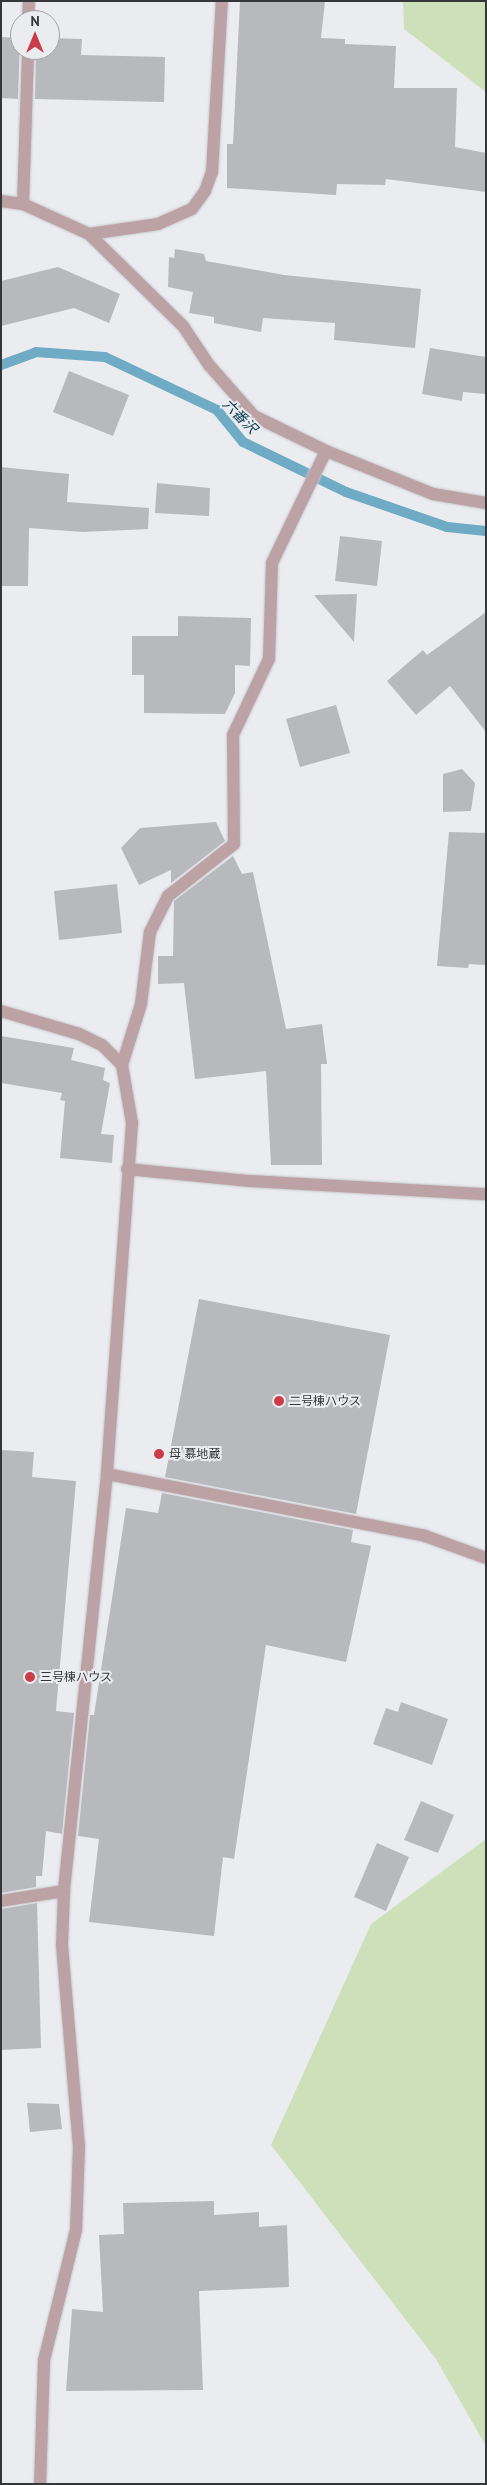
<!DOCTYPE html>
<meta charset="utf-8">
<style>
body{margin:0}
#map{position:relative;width:487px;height:2485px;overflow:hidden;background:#eaecf0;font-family:"PT Sans","Noto Sans JP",sans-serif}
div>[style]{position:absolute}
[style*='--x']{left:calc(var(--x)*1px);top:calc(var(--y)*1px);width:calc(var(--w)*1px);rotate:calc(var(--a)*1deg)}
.green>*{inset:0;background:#cde0ba}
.stream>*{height:10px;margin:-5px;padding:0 5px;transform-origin:5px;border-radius:5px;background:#70abc6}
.building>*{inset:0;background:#b8b9bd}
.roads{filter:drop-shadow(0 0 1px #c6c8cb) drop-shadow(0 0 1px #c6c8cb)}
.minor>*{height:12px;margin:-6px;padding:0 6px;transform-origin:6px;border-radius:6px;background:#bda2a5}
.dots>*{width:14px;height:14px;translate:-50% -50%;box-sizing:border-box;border:2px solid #eaecf0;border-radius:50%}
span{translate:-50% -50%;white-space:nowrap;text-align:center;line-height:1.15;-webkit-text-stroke:4px #eaecf0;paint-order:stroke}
.poi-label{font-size:12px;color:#353637}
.left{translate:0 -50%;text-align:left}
.water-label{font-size:14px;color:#0e4154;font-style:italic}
.frame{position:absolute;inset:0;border:2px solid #353637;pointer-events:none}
.north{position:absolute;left:10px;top:10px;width:50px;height:50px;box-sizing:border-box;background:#eaecf0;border:1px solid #a2a3a6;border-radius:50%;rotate:0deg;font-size:14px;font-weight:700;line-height:20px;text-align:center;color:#353637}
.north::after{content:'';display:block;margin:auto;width:18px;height:22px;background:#cc3c48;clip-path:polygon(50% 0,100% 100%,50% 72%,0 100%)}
</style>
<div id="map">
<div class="green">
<i style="clip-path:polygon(403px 1px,486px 1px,486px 92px,404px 29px)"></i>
<i style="clip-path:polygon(486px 1839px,486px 2446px,436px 2359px,271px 2145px,371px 1924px)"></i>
</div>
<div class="stream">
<i style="--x:1;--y:365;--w:37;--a:-20"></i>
<i style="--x:36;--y:352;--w:69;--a:4.1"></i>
<i style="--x:105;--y:357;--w:124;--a:25.3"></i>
<i style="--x:217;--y:410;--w:41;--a:50.9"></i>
<i style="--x:243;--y:442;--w:114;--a:25.9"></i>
<i style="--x:346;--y:492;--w:107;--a:19.1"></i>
<i style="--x:447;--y:527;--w:39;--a:6"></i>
</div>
<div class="building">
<i style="clip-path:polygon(240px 1px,325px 1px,321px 38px,345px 39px,345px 44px,396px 46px,394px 88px,457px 88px,455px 147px,486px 153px,486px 192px,386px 179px,385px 185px,337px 184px,336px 195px,227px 188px,227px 144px,233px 144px)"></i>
<i style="clip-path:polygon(1px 37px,20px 38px,18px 99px,1px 98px)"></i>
<i style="clip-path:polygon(50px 38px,82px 39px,81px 55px,165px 57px,164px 102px,35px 99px,36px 50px,50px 50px)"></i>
<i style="clip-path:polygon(175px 249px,204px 254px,206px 261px,284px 275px,421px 289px,415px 348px,334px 340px,335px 323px,263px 318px,261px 332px,214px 323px,214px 317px,189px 313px,193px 292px,168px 287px,169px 257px,174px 258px)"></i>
<i style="clip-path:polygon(58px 267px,120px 294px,109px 323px,74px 308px,1px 326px,1px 281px)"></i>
<i style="clip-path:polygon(430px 348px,486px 357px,486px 394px,463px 392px,462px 401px,422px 394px)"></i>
<i style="clip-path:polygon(69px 371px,129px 395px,113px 436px,53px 412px)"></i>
<i style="clip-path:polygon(1px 467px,69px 474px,67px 502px,149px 508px,148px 529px,83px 532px,29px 528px,28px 586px,1px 586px)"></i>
<i style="clip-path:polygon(157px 483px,210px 488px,209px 516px,155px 513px)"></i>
<i style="clip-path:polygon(340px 536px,382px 541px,377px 586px,335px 581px)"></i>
<i style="clip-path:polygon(357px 594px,354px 642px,314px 595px)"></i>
<i style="clip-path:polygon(486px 612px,486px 732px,450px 686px,416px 715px,387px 681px,423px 650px,427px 655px)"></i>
<i style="clip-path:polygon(178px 616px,251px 618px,250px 666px,235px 665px,235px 693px,225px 714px,144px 713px,144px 675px,132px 675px,132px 636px,178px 636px)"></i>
<i style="clip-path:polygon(336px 705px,350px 753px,300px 767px,286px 719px)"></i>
<i style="clip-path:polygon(462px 769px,475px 783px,471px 811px,443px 812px,443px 774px)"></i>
<i style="clip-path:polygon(216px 822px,225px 841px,171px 883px,171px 870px,139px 885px,121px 848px,140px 828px)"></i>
<i style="clip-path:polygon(449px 832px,486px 833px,486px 965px,469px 964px,468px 968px,437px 966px)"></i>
<i style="clip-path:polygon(233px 856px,242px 874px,253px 872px,286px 1029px,322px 1024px,327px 1064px,321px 1064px,322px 1165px,271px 1165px,266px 1071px,195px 1079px,184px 983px,158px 984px,158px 956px,173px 956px,174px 901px)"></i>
<i style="clip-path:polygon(117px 884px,122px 933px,59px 940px,54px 891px)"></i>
<i style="clip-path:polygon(1px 1036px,74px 1048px,71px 1060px,105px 1068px,103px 1080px,110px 1083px,101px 1134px,114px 1135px,112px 1163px,60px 1158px,65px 1101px,60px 1100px,62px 1093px,1px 1083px)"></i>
<i style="clip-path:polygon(199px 1299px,390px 1335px,356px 1514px,165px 1477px)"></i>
<i style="clip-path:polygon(1px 1450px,34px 1452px,32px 1477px,76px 1481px,56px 1711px,74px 1713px,62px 1834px,46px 1831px,42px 1876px,36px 1876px,36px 1887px,1px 1893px)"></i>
<i style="clip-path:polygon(162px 1493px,353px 1530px,351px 1542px,371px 1546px,346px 1662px,266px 1645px,234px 1859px,223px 1857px,214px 1936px,89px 1922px,99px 1839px,78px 1836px,90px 1715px,94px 1715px,126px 1508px,158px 1513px)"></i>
<i style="clip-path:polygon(401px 1702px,448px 1719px,432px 1765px,373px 1744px,386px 1708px,398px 1712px)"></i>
<i style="clip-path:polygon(421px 1801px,454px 1815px,438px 1853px,404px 1840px)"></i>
<i style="clip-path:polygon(377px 1843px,409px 1857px,386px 1911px,354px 1897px)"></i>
<i style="clip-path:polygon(37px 1903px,41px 2048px,1px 2050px,1px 1909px)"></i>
<i style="clip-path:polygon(27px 2103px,59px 2104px,62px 2129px,30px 2132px)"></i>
<i style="clip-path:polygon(214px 2201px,214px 2215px,259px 2212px,259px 2227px,287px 2225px,289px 2287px,199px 2291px,203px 2390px,66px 2391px,72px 2309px,103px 2312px,99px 2235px,124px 2234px,123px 2203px)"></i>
</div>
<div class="roads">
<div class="minor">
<i style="--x:28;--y:20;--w:19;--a:-87"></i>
<i style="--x:1;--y:201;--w:22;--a:8"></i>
<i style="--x:23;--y:204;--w:72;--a:24.4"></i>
<i style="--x:89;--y:234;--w:132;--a:44.4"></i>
<i style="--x:183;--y:326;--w:47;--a:56.3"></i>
<i style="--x:209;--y:365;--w:68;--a:48.6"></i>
<i style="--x:254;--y:416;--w:80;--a:25.9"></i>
<i style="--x:326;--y:451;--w:115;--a:21.9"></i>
<i style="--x:433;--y:494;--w:54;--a:9.6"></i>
<i style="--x:23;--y:204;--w:154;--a:-88.1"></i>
<i style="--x:89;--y:234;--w:70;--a:-8.2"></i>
<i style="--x:158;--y:224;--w:37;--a:-24"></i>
<i style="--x:192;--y:209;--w:22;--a:-54"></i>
<i style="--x:205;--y:191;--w:20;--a:-70"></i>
<i style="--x:212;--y:172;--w:171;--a:-86.7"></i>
<i style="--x:1;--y:1011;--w:81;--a:16.4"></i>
<i style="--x:79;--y:1034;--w:25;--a:26"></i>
<i style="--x:102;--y:1045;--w:28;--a:45"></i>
<i style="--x:122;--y:1065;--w:59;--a:80.2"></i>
<i style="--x:132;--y:1123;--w:352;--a:94.1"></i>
<i style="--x:107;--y:1474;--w:419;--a:95.9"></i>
<i style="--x:64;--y:1891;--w:54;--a:92.1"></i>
<i style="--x:62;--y:1945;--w:202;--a:85.2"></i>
<i style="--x:79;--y:2146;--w:84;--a:92"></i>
<i style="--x:76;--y:2230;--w:134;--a:103.8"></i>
<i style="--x:44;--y:2360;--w:124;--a:91.8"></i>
<i style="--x:122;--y:1065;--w:64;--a:-72.7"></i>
<i style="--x:141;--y:1004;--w:73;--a:-82.9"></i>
<i style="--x:150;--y:932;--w:40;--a:-63.4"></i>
<i style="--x:168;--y:896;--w:84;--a:-38.2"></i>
<i style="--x:234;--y:844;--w:109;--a:-90.5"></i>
<i style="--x:233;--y:735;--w:84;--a:-64.7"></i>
<i style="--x:269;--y:659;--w:96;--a:-88.2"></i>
<i style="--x:272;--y:563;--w:124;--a:-64.3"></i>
<i style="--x:127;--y:1169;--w:124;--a:5.6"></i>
<i style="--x:250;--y:1181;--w:236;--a:3.2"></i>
<i style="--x:107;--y:1474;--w:324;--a:11"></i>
<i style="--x:425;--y:1536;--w:65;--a:19.8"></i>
<i style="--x:1;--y:1901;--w:64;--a:-9"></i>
</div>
</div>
<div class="dots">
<i style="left:279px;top:1401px;background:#cc3c48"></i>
<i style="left:159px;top:1454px;background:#cc3c48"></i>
<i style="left:30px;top:1677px;background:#cc3c48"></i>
</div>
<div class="poi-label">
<span class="left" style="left:289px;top:1401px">二号棟ハウス</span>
<span class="left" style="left:169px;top:1454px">母 慕地蔵</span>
<span class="left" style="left:40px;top:1677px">三号棟ハウス</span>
</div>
<div class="water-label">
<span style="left:240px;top:416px;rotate:45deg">六番沢</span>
</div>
<div class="frame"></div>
<div class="north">N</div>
</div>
